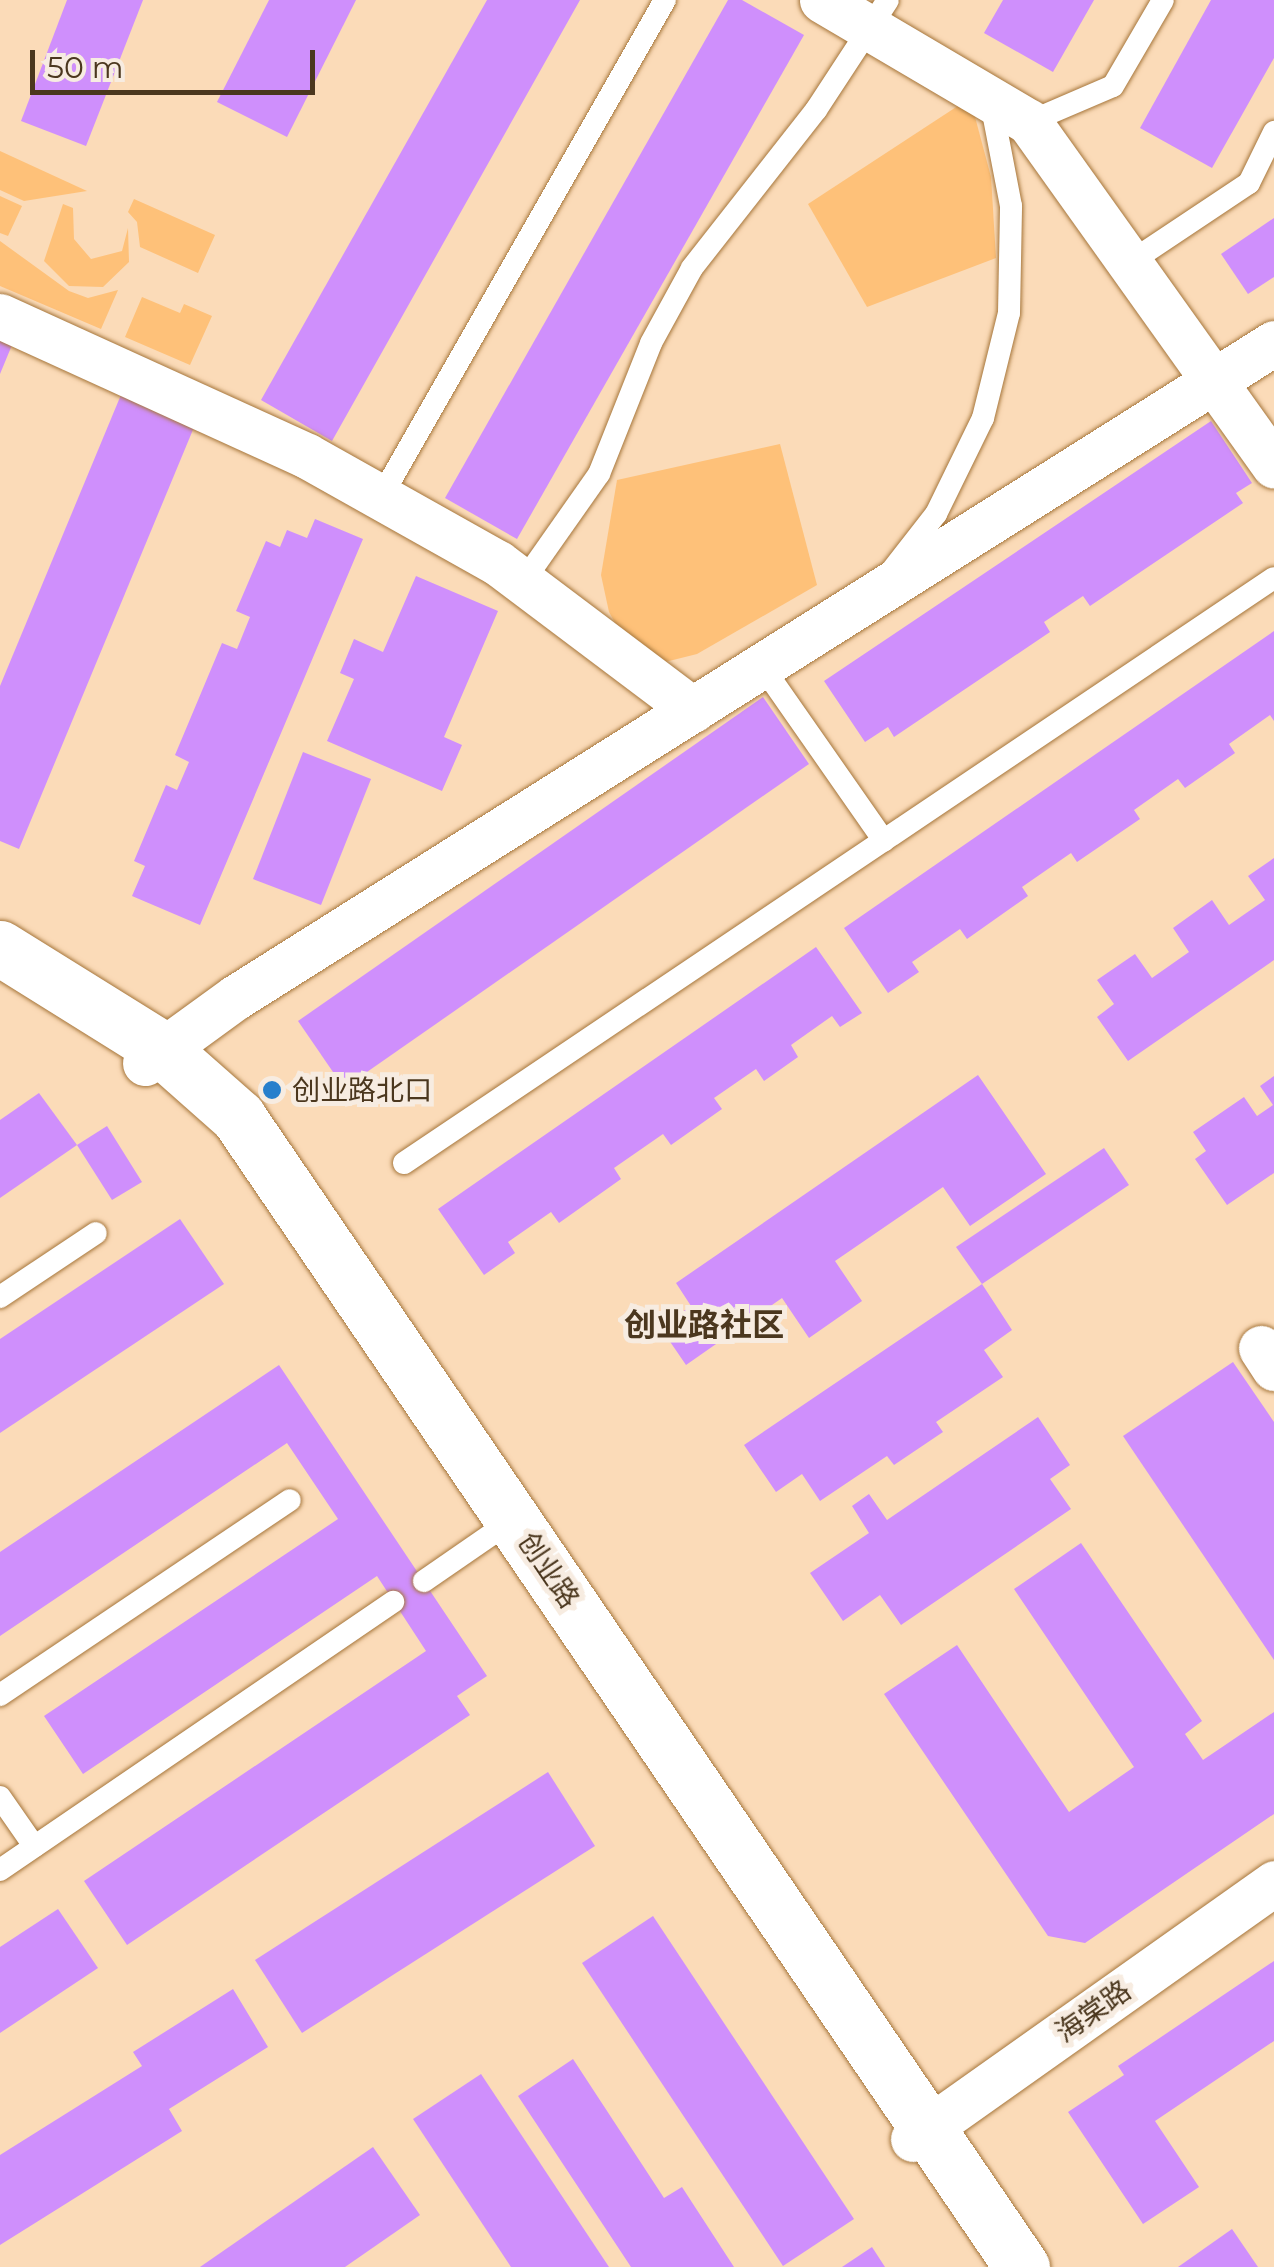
<!DOCTYPE html>
<meta charset="utf-8">
<style>
body{margin:0}
#map{position:relative;width:1274px;height:2267px;overflow:hidden;background:#fbdbb8;font-family:Montserrat,"Noto Sans SC",sans-serif}
div>[style]{position:absolute}
[style*='--x']{left:calc(var(--x)*1px);top:calc(var(--y)*1px);width:calc(var(--w)*1px);rotate:calc(var(--a)*1deg)}
.green>*{inset:0;background:#fec179}
.building>*{inset:0;background:#cf8ffc}
.roads{filter:drop-shadow(0 0 2px #a6763b) drop-shadow(0 0 2px #a6763b)}
.lane>*{height:22px;margin:-11px;padding:0 11px;transform-origin:11px;border-radius:11px;background:#fff}
.street>*{height:45px;margin:-22.5px;padding:0 22.5px;transform-origin:22.5px;border-radius:22.5px;background:#fff}
.secondary>*{height:55px;margin:-27.5px;padding:0 27.5px;transform-origin:27.5px;border-radius:27.5px;background:#fff}
.dots>*{width:28px;height:28px;translate:-50% -50%;box-sizing:border-box;border:5px solid #f7ece1;border-radius:50%}
span{translate:-50% -50%;white-space:nowrap;text-align:center;line-height:1.15;-webkit-text-stroke:10px #f7ece1;paint-order:stroke}
.poi-label{font-size:28px;color:#4b371e}
.left{translate:0 -50%;text-align:left}
.street-label{font-size:28px;color:#4b371e}
.quarter-label{font-size:32px;color:#4b371e;font-weight:700}
.scale{position:absolute;left:30px;top:50px;width:285px;height:45px;box-sizing:border-box;border:5px solid #4b371e;border-top:0;padding-left:12px;font-size:30px;line-height:35px;white-space:nowrap;color:#4b371e;-webkit-text-stroke:8px #f7ece1;paint-order:stroke}
</style>
<div id="map">
<div class="green">
<i style="clip-path:polygon(970px 98px,991px 177px,996px 258px,867px 307px,808px 204px)"></i>
<i style="clip-path:polygon(0 151px,87px 191px,24px 201px,0 190px)"></i>
<i style="clip-path:polygon(0 196px,22px 206px,8px 236px,0 233px)"></i>
<i style="clip-path:polygon(134px 199px,215px 235px,198px 273px,140px 247px,137px 222px,128px 212px)"></i>
<i style="clip-path:polygon(63px 204px,73px 208px,74px 239px,91px 259px,122px 251px,128px 228px,129px 262px,103px 287px,69px 286px,44px 261px)"></i>
<i style="clip-path:polygon(0 241px,69px 291px,88px 298px,118px 290px,101px 329px,0 286px)"></i>
<i style="clip-path:polygon(142px 297px,180px 313px,184px 304px,212px 316px,190px 365px,125px 337px)"></i>
<i style="clip-path:polygon(780px 444px,817px 585px,697px 654px,665px 662px,623px 637px,609px 612px,601px 575px,617px 480px)"></i>
</div>
<div class="building">
<i style="clip-path:polygon(67px 0,143px 0,86px 146px,21px 121px)"></i>
<i style="clip-path:polygon(269px 0,356px 0,287px 137px,217px 102px)"></i>
<i style="clip-path:polygon(487px 0,580px 0,332px 441px,261px 400px)"></i>
<i style="clip-path:polygon(728px 0,742px 0,804px 35px,517px 539px,445px 498px)"></i>
<i style="clip-path:polygon(1003px 0,1094px 0,1053px 72px,984px 33px)"></i>
<i style="clip-path:polygon(1211px 0,1274px 0,1274px 58px,1212px 168px,1140px 128px)"></i>
<i style="clip-path:polygon(1274px 218px,1274px 277px,1248px 294px,1221px 254px)"></i>
<i style="clip-path:polygon(0 340px,12px 345px,0 374px)"></i>
<i style="clip-path:polygon(123px 390px,197px 420px,19px 849px,0 841px,0 686px)"></i>
<i style="clip-path:polygon(1211px 421px,1252px 483px,1236px 493px,1243px 503px,1090px 606px,1083px 596px,1044px 622px,1050px 632px,894px 737px,888px 727px,865px 742px,824px 681px)"></i>
<i style="clip-path:polygon(315px 519px,363px 539px,200px 925px,132px 896px,145px 866px,134px 861px,166px 785px,177px 790px,189px 762px,175px 755px,222px 643px,237px 649px,250px 617px,236px 611px,266px 541px,280px 547px,287px 530px,307px 538px)"></i>
<i style="clip-path:polygon(416px 576px,498px 611px,444px 737px,462px 745px,442px 791px,327px 741px,354px 679px,340px 673px,354px 639px,383px 652px)"></i>
<i style="clip-path:polygon(1274px 631px,1274px 721px,1270px 715px,1229px 744px,1235px 753px,1185px 788px,1178px 779px,1134px 810px,1140px 819px,1077px 862px,1071px 853px,1022px 887px,1028px 896px,967px 939px,960px 929px,912px 962px,919px 972px,888px 993px,844px 928px)"></i>
<i style="clip-path:polygon(763px 697px,809px 764px,344px 1088px,298px 1021px)"></i>
<i style="clip-path:polygon(303px 752px,371px 779px,321px 905px,253px 879px)"></i>
<i style="clip-path:polygon(1274px 858px,1274px 960px,1128px 1061px,1097px 1017px,1114px 1004px,1097px 980px,1135px 954px,1152px 978px,1189px 952px,1173px 928px,1212px 900px,1229px 925px,1265px 900px,1248px 876px)"></i>
<i style="clip-path:polygon(816px 947px,862px 1013px,840px 1027px,832px 1016px,791px 1045px,798px 1057px,764px 1081px,756px 1069px,714px 1098px,722px 1109px,671px 1145px,663px 1134px,614px 1168px,621px 1179px,559px 1223px,551px 1212px,508px 1242px,515px 1253px,484px 1275px,438px 1209px)"></i>
<i style="clip-path:polygon(978px 1075px,1046px 1174px,970px 1226px,943px 1187px,835px 1261px,862px 1301px,809px 1338px,782px 1298px,686px 1365px,660px 1327px,691px 1306px,676px 1283px)"></i>
<i style="clip-path:polygon(1274px 1076px,1274px 1173px,1227px 1205px,1195px 1159px,1206px 1151px,1193px 1132px,1244px 1097px,1257px 1116px,1273px 1105px,1260px 1086px)"></i>
<i style="clip-path:polygon(39px 1093px,77px 1145px,0 1198px,0 1120px)"></i>
<i style="clip-path:polygon(107px 1126px,142px 1182px,112px 1200px,77px 1145px)"></i>
<i style="clip-path:polygon(1104px 1148px,1129px 1185px,982px 1284px,956px 1247px)"></i>
<i style="clip-path:polygon(180px 1219px,224px 1284px,0 1433px,0 1339px)"></i>
<i style="clip-path:polygon(982px 1284px,1012px 1330px,984px 1350px,1003px 1377px,936px 1422px,943px 1432px,894px 1465px,887px 1456px,820px 1501px,802px 1474px,776px 1492px,744px 1445px)"></i>
<i style="clip-path:polygon(1233px 1362px,1274px 1422px,1274px 1660px,1123px 1436px)"></i>
<i style="clip-path:polygon(279px 1365px,487px 1676px,457px 1696px,470px 1715px,127px 1945px,84px 1881px,426px 1651px,377px 1576px,83px 1774px,44px 1716px,338px 1519px,287px 1443px,0 1636px,0 1552px)"></i>
<i style="clip-path:polygon(1038px 1417px,1070px 1465px,1050px 1479px,1071px 1509px,901px 1625px,880px 1595px,843px 1621px,810px 1573px,869px 1533px,852px 1506px,869px 1494px,887px 1520px)"></i>
<i style="clip-path:polygon(1081px 1543px,1202px 1721px,1185px 1734px,1203px 1760px,1274px 1712px,1274px 1814px,1085px 1943px,1048px 1936px,884px 1694px,957px 1645px,1069px 1812px,1134px 1767px,1014px 1589px)"></i>
<i style="clip-path:polygon(548px 1772px,595px 1846px,302px 2033px,255px 1960px)"></i>
<i style="clip-path:polygon(58px 1909px,98px 1968px,0 2033px,0 1947px)"></i>
<i style="clip-path:polygon(653px 1916px,854px 2219px,783px 2266px,582px 1963px)"></i>
<i style="clip-path:polygon(1274px 1961px,1274px 2041px,1155px 2121px,1199px 2187px,1143px 2224px,1068px 2112px,1124px 2075px,1118px 2066px)"></i>
<i style="clip-path:polygon(233px 1989px,268px 2047px,169px 2109px,182px 2131px,0 2245px,0 2155px,142px 2066px,133px 2052px)"></i>
<i style="clip-path:polygon(573px 2059px,664px 2198px,682px 2187px,734px 2267px,631px 2267px,518px 2096px)"></i>
<i style="clip-path:polygon(481px 2074px,609px 2267px,511px 2267px,413px 2119px)"></i>
<i style="clip-path:polygon(373px 2147px,420px 2215px,345px 2267px,200px 2267px)"></i>
<i style="clip-path:polygon(1232px 2229px,1258px 2267px,1178px 2267px)"></i>
<i style="clip-path:polygon(872px 2247px,885px 2267px,842px 2267px)"></i>
</div>
<div class="roads">
<div class="lane">
<i style="--x:1029;--y:122;--w:91;--a:-23.2"></i>
<i style="--x:1113;--y:86;--w:99;--a:-59.8"></i>
<i style="--x:1129;--y:263;--w:144;--a:-33.7"></i>
<i style="--x:1249;--y:183;--w:57;--a:-63.9"></i>
<i style="--x:381;--y:497;--w:572;--a:-60.26"></i>
<i style="--x:893;--y:569;--w:70;--a:-52"></i>
<i style="--x:936;--y:514;--w:107;--a:-63.9"></i>
<i style="--x:983;--y:418;--w:108;--a:-76.1"></i>
<i style="--x:1009;--y:313;--w:107;--a:-88.9"></i>
<i style="--x:1011;--y:206;--w:106;--a:-100.9"></i>
<i style="--x:523;--y:582;--w:132;--a:-54.9"></i>
<i style="--x:599;--y:474;--w:141;--a:-68.3"></i>
<i style="--x:651;--y:343;--w:85;--a:-61.3"></i>
<i style="--x:692;--y:268;--w:201;--a:-51.9"></i>
<i style="--x:816;--y:110;--w:131;--a:-56.8"></i>
<i style="--x:762;--y:666;--w:213;--a:55.1"></i>
<i style="--x:404;--y:1163;--w:1048;--a:-33.92"></i>
<i style="--x:0;--y:1297;--w:115;--a:-33.7"></i>
<i style="--x:424;--y:1581;--w:109;--a:-34.6"></i>
<i style="--x:0;--y:1695;--w:349;--a:-33.9"></i>
<i style="--x:0;--y:1797;--w:60;--a:55.2"></i>
<i style="--x:0;--y:1870;--w:476;--a:-34.3"></i>
</div>
<div class="street">
<i style="--x:822;--y:0;--w:240;--a:30.5"></i>
<i style="--x:1029;--y:122;--w:422;--a:54.5"></i>
<i style="--x:0;--y:316;--w:337;--a:24.5"></i>
<i style="--x:307;--y:456;--w:219;--a:29.3"></i>
<i style="--x:498;--y:563;--w:244;--a:37"></i>
<i style="--x:145;--y:1063;--w:112;--a:-36"></i>
<i style="--x:236;--y:997;--w:1227;--a:-32.21"></i>
<i style="--x:1261;--y:1348;--w:24;--a:57"></i>
<i style="--x:913;--y:2139;--w:443;--a:-35.3"></i>
</div>
<div class="secondary">
<i style="--x:0;--y:948;--w:187;--a:31.9"></i>
<i style="--x:159;--y:1047;--w:106;--a:41.5"></i>
<i style="--x:238;--y:1117;--w:1392;--a:55.72"></i>
</div>
</div>
<div class="dots">
<i style="left:272px;top:1090px;background:#277fcc"></i>
</div>
<div class="poi-label">
<span class="left" style="left:292px;top:1090px">创业路北口</span>
</div>
<div class="street-label">
<span style="left:549px;top:1570px;rotate:56deg">创业路</span>
<span style="left:1093px;top:2011px;rotate:-35deg">海棠路</span>
</div>
<div class="quarter-label">
<span style="left:704px;top:1325px">创业路社区</span>
</div>
<div class="scale">50 m</div>
</div>
